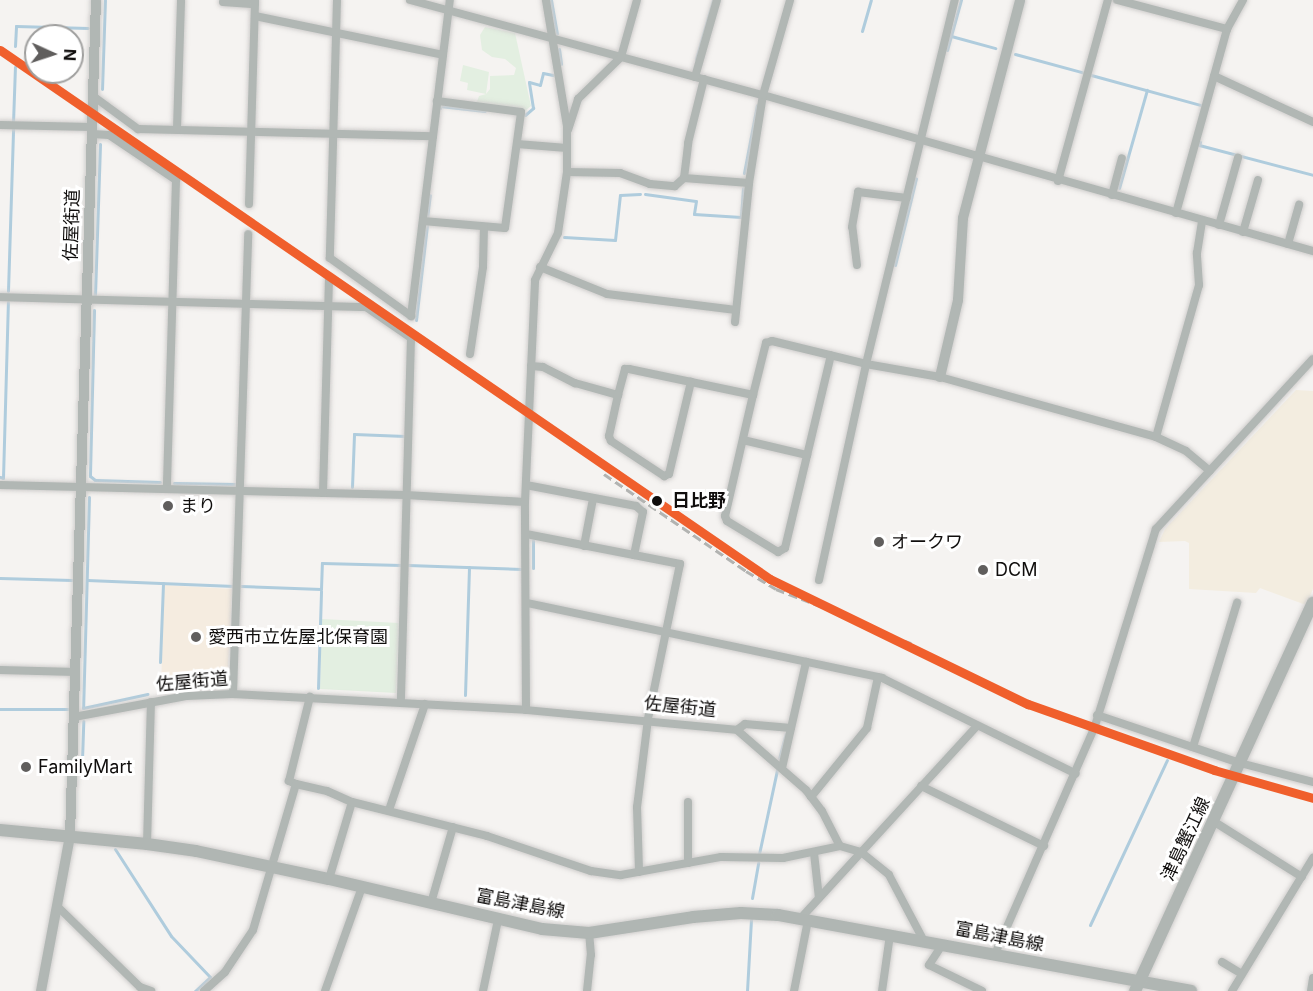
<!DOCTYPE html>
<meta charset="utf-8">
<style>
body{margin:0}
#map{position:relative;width:1313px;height:991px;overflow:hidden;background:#f5f3f1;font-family:Inter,"Noto Sans JP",sans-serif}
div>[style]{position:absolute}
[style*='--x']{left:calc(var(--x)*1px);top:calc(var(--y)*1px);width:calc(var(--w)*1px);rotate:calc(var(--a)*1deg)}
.industrial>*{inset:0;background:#f3ede0}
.education>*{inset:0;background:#f5ece0}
.green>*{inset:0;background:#e3efe1}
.stream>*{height:3px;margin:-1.5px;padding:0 1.5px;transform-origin:1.5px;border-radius:1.5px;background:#afccdd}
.roads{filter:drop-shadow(0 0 2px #d0cecd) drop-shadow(0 0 2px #d0cecd)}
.minor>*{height:8px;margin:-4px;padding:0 4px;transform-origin:4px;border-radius:4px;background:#b1b7b4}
.tertiary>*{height:10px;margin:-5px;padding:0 5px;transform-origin:5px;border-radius:5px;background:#b1b7b4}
.secondary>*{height:12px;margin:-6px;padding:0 6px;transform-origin:6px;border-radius:6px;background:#b0b6b3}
.rail>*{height:3px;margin-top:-1.5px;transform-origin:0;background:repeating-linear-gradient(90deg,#b2b3b1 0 9px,transparent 0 13.5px)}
.rail-1>*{height:9px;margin:-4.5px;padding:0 4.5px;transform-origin:4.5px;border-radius:4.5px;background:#f05f2c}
.dots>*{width:16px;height:16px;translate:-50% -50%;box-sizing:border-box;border:3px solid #fff;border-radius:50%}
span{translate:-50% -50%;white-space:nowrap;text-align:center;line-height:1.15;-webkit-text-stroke:6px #fff;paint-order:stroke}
.street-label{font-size:18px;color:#100e0d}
.stop-label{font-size:18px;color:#100e0d;font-weight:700}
.left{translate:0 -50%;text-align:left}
.poi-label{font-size:18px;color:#100e0d}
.north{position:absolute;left:24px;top:24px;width:60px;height:60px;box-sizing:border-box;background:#fff;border:2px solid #9f9f9e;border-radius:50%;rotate:93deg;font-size:16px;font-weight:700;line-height:24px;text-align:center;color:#100e0d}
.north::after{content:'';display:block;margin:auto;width:21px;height:27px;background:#605e5d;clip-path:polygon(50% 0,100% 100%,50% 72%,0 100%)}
</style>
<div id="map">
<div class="industrial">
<i style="clip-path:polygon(1296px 390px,1313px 391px,1313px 589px,1306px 605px,1260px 588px,1256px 593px,1189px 589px,1189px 543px,1185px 541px,1159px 542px,1165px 529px)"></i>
</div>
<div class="education">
<i style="clip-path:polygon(164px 585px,232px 589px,227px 685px,161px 691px)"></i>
</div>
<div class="green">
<i style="clip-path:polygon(485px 27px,515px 33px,531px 106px,525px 111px,476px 104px,479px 96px,486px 94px,490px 89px,490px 76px,514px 75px,516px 68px,505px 59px,492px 57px,482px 50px,480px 35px)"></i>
<i style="clip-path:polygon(463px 65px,489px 72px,486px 94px,467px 90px,468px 83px,460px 81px)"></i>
<i style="clip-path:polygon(322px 619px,399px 623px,396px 693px,320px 689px)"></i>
</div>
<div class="stream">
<i style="--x:551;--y:0;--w:34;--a:80"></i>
<i style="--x:862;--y:31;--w:32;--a:-74"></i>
<i style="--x:951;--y:36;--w:46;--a:15.3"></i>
<i style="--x:15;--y:46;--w:20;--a:-87"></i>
<i style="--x:16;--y:26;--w:72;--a:1.6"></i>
<i style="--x:559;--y:49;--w:15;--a:82"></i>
<i style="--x:947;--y:50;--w:52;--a:-74.4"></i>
<i style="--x:1015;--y:54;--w:73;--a:15.2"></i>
<i style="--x:696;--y:59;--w:61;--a:-73.9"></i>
<i style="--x:1091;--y:75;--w:114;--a:15.3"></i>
<i style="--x:102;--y:89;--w:89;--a:-88.1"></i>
<i style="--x:440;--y:108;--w:2;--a:-90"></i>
<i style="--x:440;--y:106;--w:45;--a:6.3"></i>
<i style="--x:525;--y:115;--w:11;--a:-41"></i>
<i style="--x:533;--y:108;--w:26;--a:-99"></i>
<i style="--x:529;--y:82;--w:11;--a:15"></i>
<i style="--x:540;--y:85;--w:12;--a:-76"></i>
<i style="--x:543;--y:73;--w:10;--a:11"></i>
<i style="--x:13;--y:123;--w:56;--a:-88"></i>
<i style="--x:1200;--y:142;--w:3;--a:108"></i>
<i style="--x:1199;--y:145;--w:118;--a:14.7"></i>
<i style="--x:744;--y:173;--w:69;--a:-79.2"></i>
<i style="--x:1119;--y:188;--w:102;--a:-74.1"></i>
<i style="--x:645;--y:194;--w:51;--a:7.8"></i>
<i style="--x:696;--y:201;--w:13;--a:99"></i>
<i style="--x:694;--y:214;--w:47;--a:3.7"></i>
<i style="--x:741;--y:217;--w:29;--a:-86"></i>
<i style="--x:427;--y:218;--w:23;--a:-83"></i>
<i style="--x:564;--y:237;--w:51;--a:3.4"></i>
<i style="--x:615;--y:240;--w:45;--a:-83.7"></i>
<i style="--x:620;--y:195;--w:20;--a:-3"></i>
<i style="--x:895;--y:265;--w:89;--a:-76.4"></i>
<i style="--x:8;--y:291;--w:163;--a:-88.2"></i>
<i style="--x:95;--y:295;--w:151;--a:-88.1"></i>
<i style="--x:94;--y:310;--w:166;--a:91.4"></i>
<i style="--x:90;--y:476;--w:6;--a:39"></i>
<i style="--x:95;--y:480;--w:65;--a:1.8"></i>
<i style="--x:416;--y:320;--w:96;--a:-83.4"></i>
<i style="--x:0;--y:477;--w:3;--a:18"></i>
<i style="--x:3;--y:478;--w:176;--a:-88.4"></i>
<i style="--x:174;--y:483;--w:61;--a:0.9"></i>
<i style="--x:352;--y:487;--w:53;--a:-87.8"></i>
<i style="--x:354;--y:434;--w:51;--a:2.2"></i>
<i style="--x:89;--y:497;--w:211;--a:91.6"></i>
<i style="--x:83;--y:708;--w:66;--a:-12.3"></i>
<i style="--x:408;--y:565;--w:113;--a:2"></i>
<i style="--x:533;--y:568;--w:28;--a:-90"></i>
<i style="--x:0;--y:578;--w:72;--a:1.6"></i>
<i style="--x:87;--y:580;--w:147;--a:2.3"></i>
<i style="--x:241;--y:586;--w:80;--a:2.1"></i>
<i style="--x:321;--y:589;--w:26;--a:-88"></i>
<i style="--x:322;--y:563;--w:79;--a:1.5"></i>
<i style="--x:160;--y:662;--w:79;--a:-87.8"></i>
<i style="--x:318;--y:688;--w:97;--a:-88.2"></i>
<i style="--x:465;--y:695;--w:128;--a:-88.2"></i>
<i style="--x:0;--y:709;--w:69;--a:0"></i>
<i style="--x:82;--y:759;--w:38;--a:-88"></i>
<i style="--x:779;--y:759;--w:27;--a:-75"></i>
<i style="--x:115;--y:849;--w:103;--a:57.2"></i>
<i style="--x:171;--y:936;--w:57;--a:46.4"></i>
<i style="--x:210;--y:977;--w:21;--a:137"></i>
<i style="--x:759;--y:854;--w:86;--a:-77.9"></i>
<i style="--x:752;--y:898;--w:36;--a:-80"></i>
<i style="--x:1090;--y:925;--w:182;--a:-65"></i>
<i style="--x:747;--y:991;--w:72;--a:-86.8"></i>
</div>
<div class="roads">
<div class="minor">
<i style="--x:337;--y:0;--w:258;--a:91.6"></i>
<i style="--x:330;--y:258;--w:100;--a:35.6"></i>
<i style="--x:411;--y:316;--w:318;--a:-83"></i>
<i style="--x:410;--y:0;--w:366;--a:15.1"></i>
<i style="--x:763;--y:95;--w:572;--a:15.84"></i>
<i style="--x:1117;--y:0;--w:114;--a:14.8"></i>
<i style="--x:223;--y:2;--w:32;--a:4"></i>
<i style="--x:255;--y:16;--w:192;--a:11.7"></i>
<i style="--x:1214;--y:76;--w:109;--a:24.9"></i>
<i style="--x:695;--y:77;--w:80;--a:-74.1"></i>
<i style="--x:93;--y:96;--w:56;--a:36.3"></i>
<i style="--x:138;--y:129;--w:295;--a:1.4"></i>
<i style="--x:0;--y:125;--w:92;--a:1.2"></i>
<i style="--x:177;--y:129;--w:129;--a:-88.2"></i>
<i style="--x:568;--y:130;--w:33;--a:-72"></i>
<i style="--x:578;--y:99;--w:60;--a:-44.3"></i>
<i style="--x:621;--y:57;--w:59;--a:-74.3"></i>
<i style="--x:92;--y:134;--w:17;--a:3"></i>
<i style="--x:109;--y:135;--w:81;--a:33.9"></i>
<i style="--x:176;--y:180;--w:309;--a:91.7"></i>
<i style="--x:517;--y:144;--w:50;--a:4.6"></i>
<i style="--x:567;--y:172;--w:53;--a:1.1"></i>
<i style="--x:620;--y:173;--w:32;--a:20"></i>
<i style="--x:650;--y:184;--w:25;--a:5"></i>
<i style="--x:675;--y:186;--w:12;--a:-42"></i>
<i style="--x:684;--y:178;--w:65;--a:4.4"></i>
<i style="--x:684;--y:178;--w:35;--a:-83"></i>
<i style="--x:688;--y:143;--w:66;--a:-76"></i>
<i style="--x:1058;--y:181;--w:188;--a:-74.6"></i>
<i style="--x:1112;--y:195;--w:38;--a:-75"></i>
<i style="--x:249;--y:204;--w:204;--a:-88.3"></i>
<i style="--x:1176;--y:213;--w:191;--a:-74.5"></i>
<i style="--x:1227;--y:29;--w:33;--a:-61"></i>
<i style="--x:423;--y:221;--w:82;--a:4.9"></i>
<i style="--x:505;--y:228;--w:117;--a:-82.1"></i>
<i style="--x:521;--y:112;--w:85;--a:-172.5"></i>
<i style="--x:1219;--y:225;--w:70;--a:-74.2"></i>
<i style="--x:1243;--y:232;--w:54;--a:-73.9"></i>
<i style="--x:1288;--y:244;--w:41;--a:-74.2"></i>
<i style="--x:857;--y:265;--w:38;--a:-97"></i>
<i style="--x:852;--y:227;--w:36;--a:-80"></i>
<i style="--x:858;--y:192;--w:49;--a:7"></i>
<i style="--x:540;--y:267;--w:72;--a:21.9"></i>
<i style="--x:607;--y:294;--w:130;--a:7.1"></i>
<i style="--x:0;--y:297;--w:366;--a:1.6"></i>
<i style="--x:366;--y:307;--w:55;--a:34.6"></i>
<i style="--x:411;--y:338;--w:364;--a:91.6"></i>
<i style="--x:735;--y:322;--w:140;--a:-84.2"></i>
<i style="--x:749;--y:183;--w:89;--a:-81"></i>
<i style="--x:763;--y:95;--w:99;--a:-74.1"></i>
<i style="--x:470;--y:354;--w:88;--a:-81.5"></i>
<i style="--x:483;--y:267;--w:40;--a:-88.6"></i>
<i style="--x:531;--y:366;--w:12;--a:5"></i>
<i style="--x:543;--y:367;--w:36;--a:27"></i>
<i style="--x:575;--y:383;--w:45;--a:15.6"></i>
<i style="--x:618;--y:395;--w:27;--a:-75"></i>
<i style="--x:625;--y:369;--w:4;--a:0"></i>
<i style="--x:629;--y:369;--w:127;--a:11.8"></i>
<i style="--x:753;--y:395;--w:54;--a:-76"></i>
<i style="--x:766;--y:343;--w:6;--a:-18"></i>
<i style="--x:772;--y:341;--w:97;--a:13.7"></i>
<i style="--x:866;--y:364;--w:75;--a:10"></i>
<i style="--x:940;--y:377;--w:224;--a:15.5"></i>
<i style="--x:1156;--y:437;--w:33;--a:25"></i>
<i style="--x:1186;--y:451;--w:31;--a:40"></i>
<i style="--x:618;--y:395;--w:42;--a:102.4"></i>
<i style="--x:609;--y:436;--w:5;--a:68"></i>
<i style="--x:611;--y:441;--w:64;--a:33.4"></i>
<i style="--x:664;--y:476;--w:5;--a:-22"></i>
<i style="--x:669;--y:474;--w:95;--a:-76.6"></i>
<i style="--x:753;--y:395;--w:124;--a:103"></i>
<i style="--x:725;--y:516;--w:5;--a:68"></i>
<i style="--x:727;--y:521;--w:60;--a:31.3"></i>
<i style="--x:778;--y:552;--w:8;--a:-30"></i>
<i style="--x:785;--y:548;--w:198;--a:-76.6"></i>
<i style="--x:1156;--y:437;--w:158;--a:-74.2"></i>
<i style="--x:1199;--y:285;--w:32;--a:-94"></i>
<i style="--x:1197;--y:253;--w:32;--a:-81"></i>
<i style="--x:743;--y:440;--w:66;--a:13.2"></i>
<i style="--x:0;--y:485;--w:406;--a:1.4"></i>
<i style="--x:406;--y:495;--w:119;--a:3.4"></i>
<i style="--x:526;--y:485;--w:112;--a:10.8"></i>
<i style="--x:636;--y:506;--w:9;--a:41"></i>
<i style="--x:643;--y:512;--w:44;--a:101.8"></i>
<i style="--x:323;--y:493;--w:214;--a:-88.4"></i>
<i style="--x:526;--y:534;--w:157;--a:11"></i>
<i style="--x:680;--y:564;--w:158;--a:101.7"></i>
<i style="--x:648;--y:719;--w:89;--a:97.1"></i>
<i style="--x:637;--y:807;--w:65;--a:88.2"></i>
<i style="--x:584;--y:546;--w:48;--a:-79.2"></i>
<i style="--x:819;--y:580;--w:221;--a:-77.7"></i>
<i style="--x:866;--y:364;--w:375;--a:-76.3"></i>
<i style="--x:527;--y:603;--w:363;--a:11.9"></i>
<i style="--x:882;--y:678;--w:216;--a:26.3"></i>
<i style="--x:0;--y:670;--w:76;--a:1.5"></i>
<i style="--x:233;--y:694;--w:460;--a:-88.1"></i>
<i style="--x:526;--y:710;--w:208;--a:-90.3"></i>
<i style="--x:525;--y:502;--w:222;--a:-87.4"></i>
<i style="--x:535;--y:280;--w:52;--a:-63.9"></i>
<i style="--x:558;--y:233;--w:62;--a:-81.6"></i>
<i style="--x:567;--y:172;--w:46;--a:-90"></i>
<i style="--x:567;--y:126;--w:128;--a:-99.5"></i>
<i style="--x:1097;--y:715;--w:151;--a:18.6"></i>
<i style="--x:1240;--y:763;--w:75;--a:14.6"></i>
<i style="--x:74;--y:717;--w:114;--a:-10.6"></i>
<i style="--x:186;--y:696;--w:47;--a:-2.4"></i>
<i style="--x:233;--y:694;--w:293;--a:3.1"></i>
<i style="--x:526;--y:710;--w:212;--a:5.4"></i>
<i style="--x:737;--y:730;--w:91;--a:41"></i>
<i style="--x:806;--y:790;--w:26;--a:53"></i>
<i style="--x:822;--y:811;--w:39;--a:63"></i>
<i style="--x:840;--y:846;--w:22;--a:16"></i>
<i style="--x:861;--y:852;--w:36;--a:39"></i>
<i style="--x:889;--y:875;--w:75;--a:62.1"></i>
<i style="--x:737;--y:730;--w:10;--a:-37"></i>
<i style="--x:745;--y:724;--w:46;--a:5"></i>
<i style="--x:1193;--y:747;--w:151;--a:-73"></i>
<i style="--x:782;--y:768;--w:109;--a:-77.2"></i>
<i style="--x:296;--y:784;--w:8;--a:-157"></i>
<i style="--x:289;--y:781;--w:87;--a:-76"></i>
<i style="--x:921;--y:786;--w:137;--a:26"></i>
<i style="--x:811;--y:797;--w:89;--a:-50.9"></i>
<i style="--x:867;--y:728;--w:52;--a:-77.8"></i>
<i style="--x:688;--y:802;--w:61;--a:90"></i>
<i style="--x:389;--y:810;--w:112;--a:-71.2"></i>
<i style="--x:1213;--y:821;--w:105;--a:32.2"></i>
<i style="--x:147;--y:844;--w:142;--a:-88.4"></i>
<i style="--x:814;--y:853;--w:45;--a:83.7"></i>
<i style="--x:329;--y:879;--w:80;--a:-73.4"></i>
<i style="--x:431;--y:903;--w:79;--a:-73.9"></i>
<i style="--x:58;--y:907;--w:115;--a:44.3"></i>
<i style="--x:140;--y:987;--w:12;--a:20"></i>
<i style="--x:800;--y:919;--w:262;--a:-47.5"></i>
<i style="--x:942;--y:945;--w:24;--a:123"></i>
<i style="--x:929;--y:965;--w:59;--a:26.1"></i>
<i style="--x:995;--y:954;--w:246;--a:-66.3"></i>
<i style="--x:1094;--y:729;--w:209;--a:-72.8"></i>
<i style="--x:1156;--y:529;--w:231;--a:-47.3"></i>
<i style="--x:1222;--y:962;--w:23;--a:31"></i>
<i style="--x:204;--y:991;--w:28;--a:-42"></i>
<i style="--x:225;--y:972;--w:50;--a:-56.3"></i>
<i style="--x:253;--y:930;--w:152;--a:-73.6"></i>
<i style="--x:296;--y:784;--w:32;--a:13"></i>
<i style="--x:327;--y:791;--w:27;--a:24"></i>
<i style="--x:352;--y:802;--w:139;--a:14.1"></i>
<i style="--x:487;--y:836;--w:110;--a:18.6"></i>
<i style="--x:591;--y:871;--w:30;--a:8"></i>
<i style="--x:621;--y:875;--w:102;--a:-10.2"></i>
<i style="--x:721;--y:857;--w:62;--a:0.9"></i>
<i style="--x:783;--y:858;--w:58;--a:-11.9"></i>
<i style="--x:325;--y:991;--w:110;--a:-70.4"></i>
<i style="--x:483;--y:991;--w:73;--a:-78.1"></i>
<i style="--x:587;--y:991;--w:36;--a:-84"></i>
<i style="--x:591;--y:955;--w:22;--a:-95"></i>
<i style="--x:794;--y:991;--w:72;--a:-78.8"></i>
<i style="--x:882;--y:991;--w:57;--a:-81.9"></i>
<i style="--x:1232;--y:991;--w:156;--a:-58.7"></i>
<i style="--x:1311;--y:991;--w:13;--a:-81"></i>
</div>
<div class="tertiary">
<i style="--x:940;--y:377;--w:79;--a:-76.8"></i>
<i style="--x:958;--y:300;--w:82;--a:-86.5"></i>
<i style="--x:963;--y:218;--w:225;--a:-75.3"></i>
<i style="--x:41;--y:991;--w:158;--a:-79.4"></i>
<i style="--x:70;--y:836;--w:836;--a:-88.22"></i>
</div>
<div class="secondary">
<i style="--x:0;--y:830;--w:148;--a:5.4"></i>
<i style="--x:147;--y:844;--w:49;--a:8.1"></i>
<i style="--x:196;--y:851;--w:136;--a:11.9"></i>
<i style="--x:329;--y:879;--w:219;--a:13.2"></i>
<i style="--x:542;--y:929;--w:47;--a:4.9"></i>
<i style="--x:589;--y:933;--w:105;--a:-8.7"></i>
<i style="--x:693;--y:917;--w:48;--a:-4.8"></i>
<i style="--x:741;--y:913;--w:37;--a:3"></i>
<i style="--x:778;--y:915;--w:420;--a:10.4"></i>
<i style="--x:1135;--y:991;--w:427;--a:-65.4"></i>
</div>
</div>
<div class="rail">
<i style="--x:604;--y:474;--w:172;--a:34.3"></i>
<i style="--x:746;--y:571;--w:35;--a:31"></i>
<i style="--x:776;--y:589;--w:61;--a:21.1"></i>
<i style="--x:866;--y:627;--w:48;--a:19.6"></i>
</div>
<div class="rail-1">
<i style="--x:0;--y:50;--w:934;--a:34.49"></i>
<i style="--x:770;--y:579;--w:287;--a:25.9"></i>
<i style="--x:1028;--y:704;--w:197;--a:19.5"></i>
<i style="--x:1214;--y:770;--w:103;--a:15.8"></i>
</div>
<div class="dots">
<i style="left:657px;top:501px;background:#100e0d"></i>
<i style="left:168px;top:506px;background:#605e5d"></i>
<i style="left:879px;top:542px;background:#605e5d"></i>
<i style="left:983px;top:570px;background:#605e5d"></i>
<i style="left:196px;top:637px;background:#605e5d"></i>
<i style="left:26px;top:767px;background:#605e5d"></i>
</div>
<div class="street-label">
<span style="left:72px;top:225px;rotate:-88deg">佐屋街道</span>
<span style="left:192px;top:682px;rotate:-5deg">佐屋街道</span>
<span style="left:680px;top:707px;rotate:6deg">佐屋街道</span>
<span style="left:1186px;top:839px;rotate:-65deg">津島蟹江線</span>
<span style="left:520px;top:904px;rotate:11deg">富島津島線</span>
<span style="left:999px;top:937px;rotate:11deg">富島津島線</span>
</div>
<div class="stop-label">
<span class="left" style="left:672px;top:501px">日比野</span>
</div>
<div class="poi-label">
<span class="left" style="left:180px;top:506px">まり</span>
<span class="left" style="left:891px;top:542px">オークワ</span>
<span class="left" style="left:995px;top:570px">DCM</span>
<span class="left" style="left:208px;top:637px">愛西市立佐屋北保育園</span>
<span class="left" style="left:38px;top:767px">FamilyMart</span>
</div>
<div class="north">N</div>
</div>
